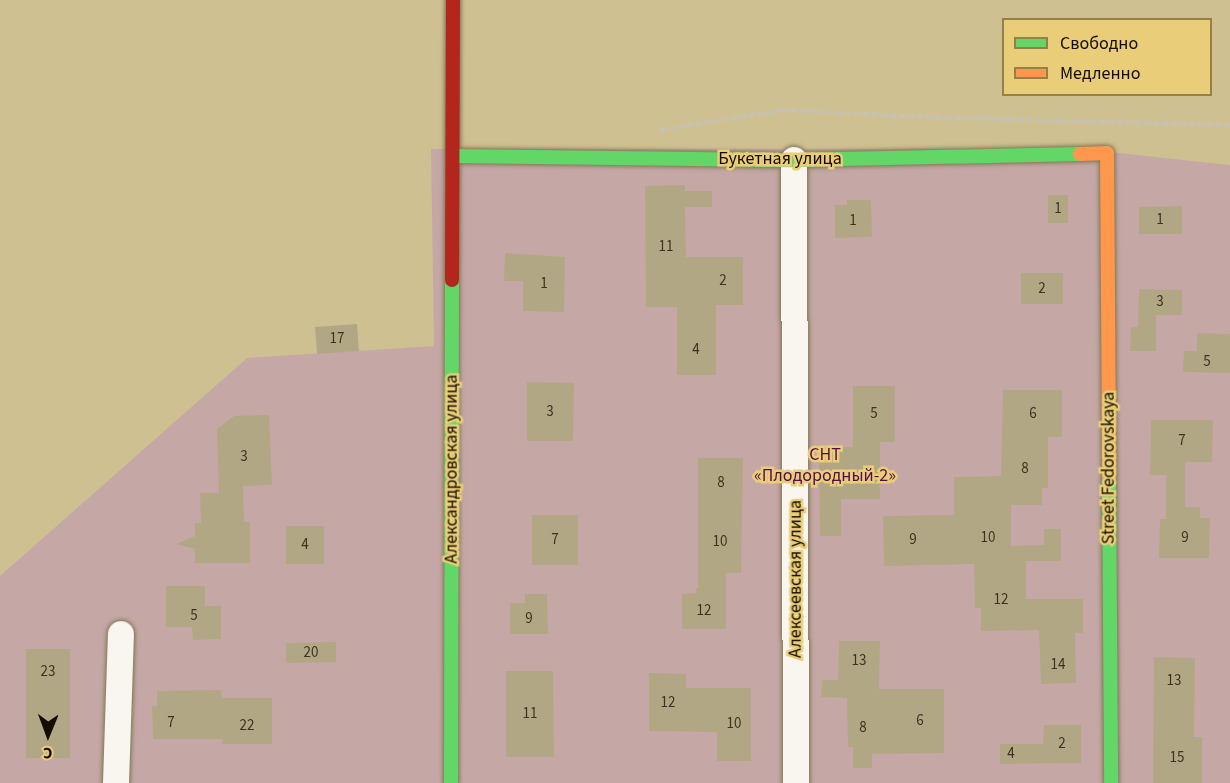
<!DOCTYPE html>
<meta charset="utf-8">
<style>
body{margin:0}
#map{position:relative;width:1230px;height:783px;overflow:hidden;background:#cfc092;font-family:"Source Sans 3",sans-serif}
div>[style]{position:absolute}
[style*='--x']{left:calc(var(--x)*1px);top:calc(var(--y)*1px);width:calc(var(--w)*1px);rotate:calc(var(--a)*1deg)}
.green>*{inset:0;background:#c5a8a6}
.building>*{inset:0;background:#b2a784}
.path>*{height:4px;margin-top:-2px;transform-origin:0;background:repeating-linear-gradient(90deg,#c5c1b4 0 6px,transparent 0 9px)}
.roads{filter:drop-shadow(0 0 2px #837856) drop-shadow(0 0 2px #837856)}
.street>*{height:26px;margin:-13px;padding:0 13px;transform-origin:13px;border-radius:13px;background:#f8f6ef}
.fast>*{height:14px;margin:-7px;padding:0 7px;transform-origin:7px;border-radius:7px;background:#63d668}
.slow>*{height:14px;margin:-7px;padding:0 7px;transform-origin:7px;border-radius:7px;background:#ff974d}
.jam>*{height:14px;margin:-7px;padding:0 7px;transform-origin:7px;border-radius:7px;background:#b3261e}
span{translate:-50% -50%;white-space:nowrap;text-align:center;line-height:1.15;-webkit-text-stroke:5px #e9cd78;paint-order:stroke}
.number-label{font-size:15px;color:#3c3321}
.number-label span{-webkit-text-stroke-width:0}
.street-label{font-size:18px;color:#140c00}
.park-label{font-size:18px;color:#530c4e}
.legend{position:absolute;left:1002px;top:18px;width:210px;height:78px;box-sizing:border-box;background:#e9cd78;border:2px solid #948048;margin:0;padding:8px 10px;list-style:none;font-size:18px;color:#140c00}
.legend li{display:flex;align-items:center;gap:12px;height:30px}
.legend b{width:30px;border:2px solid #948048}
.north{position:absolute;left:18px;top:705px;width:60px;height:60px;-webkit-text-stroke:4px #e9cd78;paint-order:stroke;rotate:181deg;font-size:16px;font-weight:700;line-height:24px;text-align:center;color:#140c00}
.north::after{content:'';display:block;margin:auto;width:21px;height:27px;background:#140c00;clip-path:polygon(50% 0,100% 100%,50% 72%,0 100%)}
</style>
<div id="map">
<div class="green">
<i style="clip-path:polygon(431px 149px,1081px 149px,1230px 165px,1230px 783px,0 783px,0 576px,247px 358px,434px 346px)"></i>
</div>
<div class="building">
<i style="clip-path:polygon(685px 185px,685px 191px,712px 191px,712px 207px,685px 207px,686px 257px,743px 257px,743px 305px,716px 305px,716px 375px,677px 375px,677px 307px,646px 307px,645px 186px)"></i>
<i style="clip-path:polygon(1048px 195px,1068px 195px,1068px 223px,1048px 223px)"></i>
<i style="clip-path:polygon(847px 200px,871px 200px,872px 237px,835px 238px,835px 205px,847px 205px)"></i>
<i style="clip-path:polygon(1182px 206px,1182px 234px,1139px 234px,1139px 207px)"></i>
<i style="clip-path:polygon(505px 253px,565px 257px,564px 312px,523px 311px,523px 281px,504px 281px)"></i>
<i style="clip-path:polygon(1021px 273px,1063px 273px,1063px 304px,1021px 304px)"></i>
<i style="clip-path:polygon(1139px 289px,1182px 290px,1182px 315px,1156px 315px,1156px 351px,1130px 351px,1131px 327px,1138px 327px)"></i>
<i style="clip-path:polygon(357px 324px,359px 351px,317px 354px,315px 327px)"></i>
<i style="clip-path:polygon(1197px 333px,1230px 334px,1230px 373px,1183px 372px,1184px 351px,1197px 351px)"></i>
<i style="clip-path:polygon(527px 382px,574px 383px,573px 441px,527px 441px)"></i>
<i style="clip-path:polygon(853px 386px,895px 386px,895px 442px,880px 442px,880px 499px,841px 499px,841px 536px,820px 536px,819px 447px,853px 447px)"></i>
<i style="clip-path:polygon(1003px 390px,1062px 390px,1062px 437px,1048px 437px,1048px 488px,1042px 488px,1042px 505px,1011px 505px,1011px 546px,1044px 545px,1044px 529px,1061px 529px,1061px 561px,1026px 561px,1026px 599px,1083px 599px,1083px 633px,1075px 633px,1076px 683px,1041px 684px,1039px 630px,981px 631px,981px 608px,975px 608px,974px 564px,884px 566px,883px 516px,954px 515px,954px 477px,1001px 476px)"></i>
<i style="clip-path:polygon(269px 415px,272px 485px,243px 486px,244px 522px,250px 522px,250px 563px,195px 563px,195px 549px,176px 544px,195px 536px,195px 523px,201px 523px,200px 493px,219px 493px,217px 429px,234px 416px)"></i>
<i style="clip-path:polygon(1151px 420px,1213px 420px,1212px 462px,1185px 462px,1185px 507px,1200px 507px,1200px 518px,1210px 518px,1209px 558px,1159px 558px,1160px 519px,1166px 519px,1166px 475px,1150px 475px)"></i>
<i style="clip-path:polygon(698px 458px,743px 458px,741px 573px,726px 573px,726px 629px,682px 629px,682px 594px,696px 593px,696px 588px,698px 588px)"></i>
<i style="clip-path:polygon(532px 515px,578px 515px,578px 565px,532px 565px)"></i>
<i style="clip-path:polygon(286px 526px,324px 526px,324px 564px,286px 564px)"></i>
<i style="clip-path:polygon(166px 586px,205px 586px,205px 606px,221px 606px,221px 639px,193px 640px,192px 627px,166px 627px)"></i>
<i style="clip-path:polygon(525px 594px,547px 594px,548px 634px,510px 634px,510px 603px,525px 603px)"></i>
<i style="clip-path:polygon(839px 641px,880px 641px,879px 689px,944px 689px,944px 753px,872px 754px,872px 768px,853px 768px,853px 747px,848px 747px,847px 698px,821px 697px,822px 680px,838px 680px)"></i>
<i style="clip-path:polygon(336px 642px,336px 662px,286px 663px,286px 643px)"></i>
<i style="clip-path:polygon(26px 649px,70px 649px,70px 758px,26px 758px)"></i>
<i style="clip-path:polygon(1154px 657px,1195px 658px,1194px 737px,1202px 737px,1202px 783px,1153px 783px)"></i>
<i style="clip-path:polygon(506px 671px,553px 671px,554px 757px,506px 757px)"></i>
<i style="clip-path:polygon(649px 673px,686px 674px,686px 688px,751px 688px,751px 761px,717px 761px,717px 732px,649px 731px)"></i>
<i style="clip-path:polygon(221px 690px,222px 698px,272px 698px,272px 744px,222px 744px,222px 739px,153px 739px,152px 706px,157px 706px,157px 691px)"></i>
<i style="clip-path:polygon(1044px 725px,1081px 725px,1081px 763px,1000px 764px,1000px 744px,1043px 744px)"></i>
</div>
<div class="path">
<i style="--x:660;--y:130;--w:124;--a:-9.3"></i>
<i style="--x:782;--y:110;--w:164;--a:2.8"></i>
<i style="--x:946;--y:118;--w:284;--a:1.4"></i>
</div>
<div class="roads">
<div class="street">
<i style="--x:794;--y:160;--w:623;--a:89.82"></i>
<i style="--x:116;--y:783;--w:149;--a:-88.1"></i>
</div>
<div class="fast">
<i style="--x:453;--y:156;--w:341;--a:0.7"></i>
<i style="--x:794;--y:160;--w:286;--a:-1.2"></i>
<i style="--x:1109;--y:477;--w:306;--a:89.6"></i>
<i style="--x:451;--y:783;--w:503;--a:-89.89"></i>
</div>
<div class="slow">
<i style="--x:1080;--y:154;--w:27;--a:-2"></i>
<i style="--x:1107;--y:153;--w:324;--a:89.6"></i>
</div>
<div class="jam">
<i style="--x:452;--y:280;--w:280;--a:-89.8"></i>
</div>
</div>
<div class="number-label">
<span style="left:1058px;top:209px">1</span>
<span style="left:1160px;top:220px">1</span>
<span style="left:853px;top:221px">1</span>
<span style="left:666px;top:247px">11</span>
<span style="left:723px;top:281px">2</span>
<span style="left:544px;top:284px">1</span>
<span style="left:1042px;top:289px">2</span>
<span style="left:1160px;top:302px">3</span>
<span style="left:337px;top:339px">17</span>
<span style="left:696px;top:350px">4</span>
<span style="left:1207px;top:362px">5</span>
<span style="left:550px;top:412px">3</span>
<span style="left:874px;top:414px">5</span>
<span style="left:1033px;top:414px">6</span>
<span style="left:1182px;top:441px">7</span>
<span style="left:244px;top:457px">3</span>
<span style="left:1025px;top:469px">8</span>
<span style="left:721px;top:483px">8</span>
<span style="left:988px;top:538px">10</span>
<span style="left:1185px;top:538px">9</span>
<span style="left:555px;top:540px">7</span>
<span style="left:913px;top:540px">9</span>
<span style="left:720px;top:542px">10</span>
<span style="left:305px;top:545px">4</span>
<span style="left:1001px;top:600px">12</span>
<span style="left:704px;top:611px">12</span>
<span style="left:194px;top:616px">5</span>
<span style="left:529px;top:619px">9</span>
<span style="left:311px;top:653px">20</span>
<span style="left:859px;top:661px">13</span>
<span style="left:1058px;top:665px">14</span>
<span style="left:48px;top:672px">23</span>
<span style="left:1174px;top:681px">13</span>
<span style="left:668px;top:703px">12</span>
<span style="left:530px;top:714px">11</span>
<span style="left:920px;top:721px">6</span>
<span style="left:171px;top:723px">7</span>
<span style="left:734px;top:724px">10</span>
<span style="left:247px;top:726px">22</span>
<span style="left:863px;top:728px">8</span>
<span style="left:1062px;top:744px">2</span>
<span style="left:1011px;top:754px">4</span>
<span style="left:1177px;top:758px">15</span>
</div>
<div class="street-label">
<span style="left:780px;top:159px">Букетная улица</span>
<span style="left:1109px;top:468px;rotate:-90deg">Street Fedorovskaya</span>
<span style="left:452px;top:469px;rotate:-90deg">Александровская улица</span>
<span style="left:796px;top:579px;rotate:-90deg">Алексеевская улица</span>
</div>
<div class="park-label">
<span style="left:825px;top:466px">СНТ<br>«Плодородный-2»</span>
</div>
<ul class="legend">
<li><b style="height:8px;background:#63d668"></b>Свободно</li>
<li><b style="height:8px;background:#ff974d"></b>Медленно</li>
</ul>
<div class="north">С</div>
</div>
